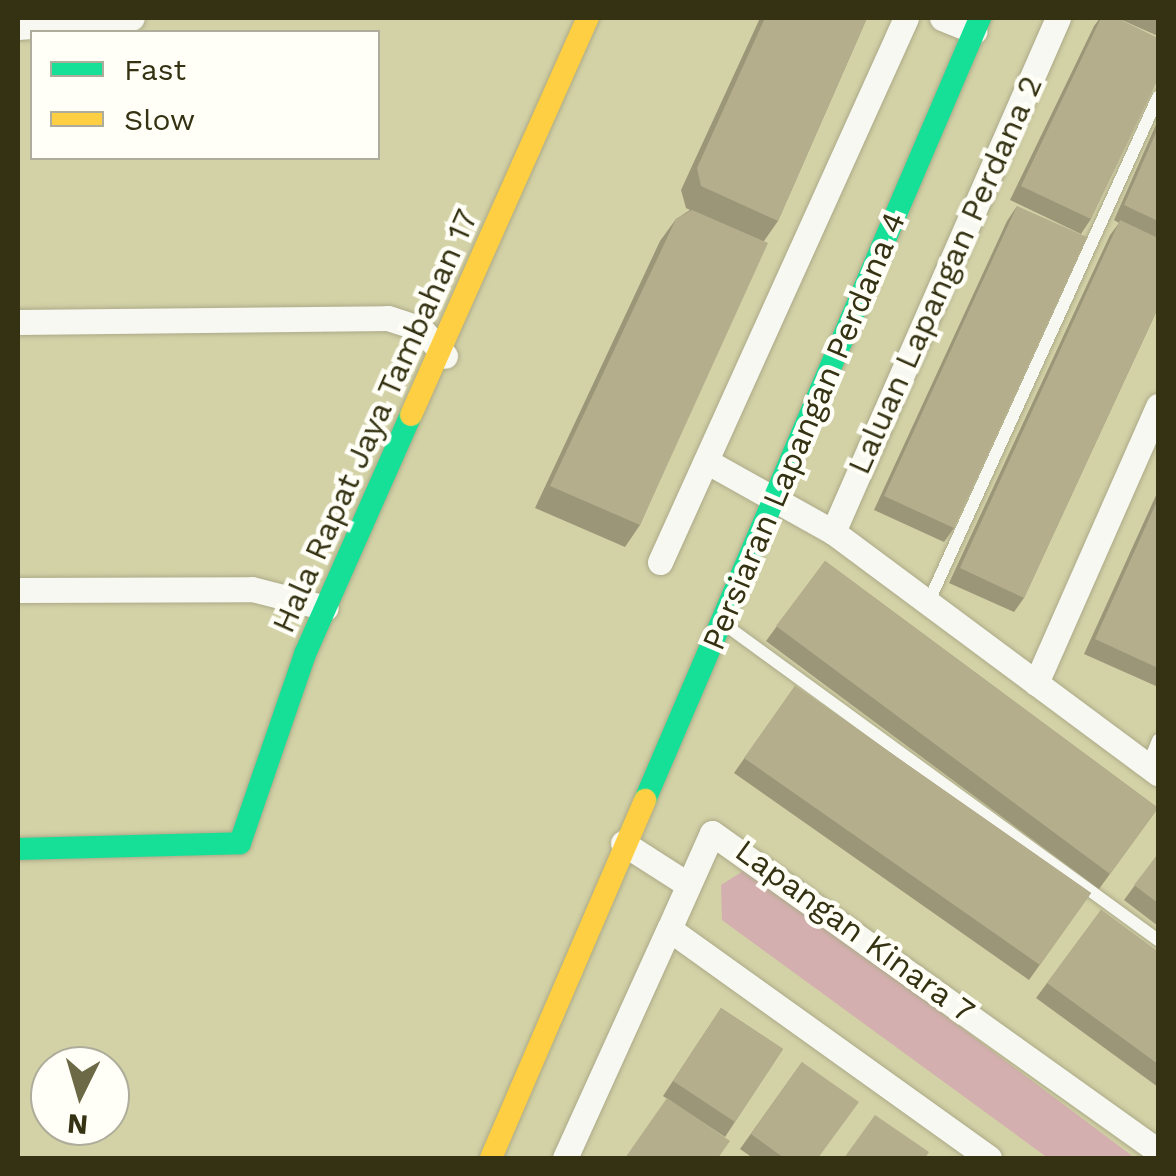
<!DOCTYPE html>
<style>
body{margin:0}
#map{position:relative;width:1176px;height:1176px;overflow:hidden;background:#d3d1a6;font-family:"Work Sans",sans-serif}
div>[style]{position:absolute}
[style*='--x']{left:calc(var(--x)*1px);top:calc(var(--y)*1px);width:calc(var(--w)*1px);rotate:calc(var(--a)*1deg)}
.green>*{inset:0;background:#d4afaf}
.roads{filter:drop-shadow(0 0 2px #abaa88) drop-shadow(0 0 2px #abaa88)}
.lane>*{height:12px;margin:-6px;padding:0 6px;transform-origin:6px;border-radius:6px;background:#f8f8f2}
.street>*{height:25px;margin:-12.5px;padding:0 12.5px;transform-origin:12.5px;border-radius:12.5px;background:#f8f8f2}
.fast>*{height:22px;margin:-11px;padding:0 11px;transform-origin:11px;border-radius:11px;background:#16e098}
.slow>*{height:22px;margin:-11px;padding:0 11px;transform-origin:11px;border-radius:11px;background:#ffcf43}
.wall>*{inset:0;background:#9c9679}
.building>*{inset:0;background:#b5ae8d}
span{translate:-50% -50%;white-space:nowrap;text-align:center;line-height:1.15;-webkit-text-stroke:9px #fffff7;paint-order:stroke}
.street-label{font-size:32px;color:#343212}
.frame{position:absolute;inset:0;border:20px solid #343212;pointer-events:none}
.legend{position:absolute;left:30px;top:30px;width:350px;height:130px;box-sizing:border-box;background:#fffff7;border:2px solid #aead9b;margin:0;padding:12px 18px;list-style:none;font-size:30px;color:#343212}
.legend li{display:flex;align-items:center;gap:20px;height:50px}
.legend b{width:50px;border:2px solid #aead9b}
.north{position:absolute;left:30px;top:1046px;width:100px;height:100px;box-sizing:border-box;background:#fffff7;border:2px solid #aead9b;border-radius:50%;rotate:185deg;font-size:28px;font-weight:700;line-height:40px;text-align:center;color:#343212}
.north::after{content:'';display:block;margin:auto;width:35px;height:45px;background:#6c6a46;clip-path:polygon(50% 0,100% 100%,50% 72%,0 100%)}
</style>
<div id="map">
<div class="green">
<i style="clip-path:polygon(748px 868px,1135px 1158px,1048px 1158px,722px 920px,721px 885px)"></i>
</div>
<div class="roads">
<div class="lane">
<i style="--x:929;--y:601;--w:554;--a:-65.56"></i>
<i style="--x:724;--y:624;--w:537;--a:36.06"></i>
<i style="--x:1148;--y:765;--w:27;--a:-68"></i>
</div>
<div class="street">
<i style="--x:942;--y:18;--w:35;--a:22"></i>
<i style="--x:18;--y:27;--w:114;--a:-4.5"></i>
<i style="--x:18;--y:322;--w:370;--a:-0.6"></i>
<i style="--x:388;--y:318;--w:35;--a:18"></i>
<i style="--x:421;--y:329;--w:36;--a:48"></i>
<i style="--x:706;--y:461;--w:145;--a:29.2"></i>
<i style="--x:833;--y:532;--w:405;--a:36.6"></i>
<i style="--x:833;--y:532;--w:561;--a:-66.36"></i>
<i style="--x:660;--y:562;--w:597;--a:-65.67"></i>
<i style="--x:18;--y:590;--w:234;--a:-0.2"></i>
<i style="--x:252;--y:589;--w:76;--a:14.4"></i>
<i style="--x:1036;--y:683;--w:303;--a:-66.2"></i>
<i style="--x:623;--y:843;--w:76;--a:32.6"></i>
<i style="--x:565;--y:1158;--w:252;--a:-65.6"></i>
<i style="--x:989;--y:1158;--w:393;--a:-144.4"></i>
<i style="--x:669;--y:929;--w:105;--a:-65.9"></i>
<i style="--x:712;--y:833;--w:548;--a:35.49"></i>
</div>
<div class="fast">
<i style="--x:645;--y:800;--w:851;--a:-66.81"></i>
<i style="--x:18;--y:849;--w:222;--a:-1.5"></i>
<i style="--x:240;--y:843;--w:200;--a:-71"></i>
<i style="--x:305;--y:654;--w:261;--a:-66.1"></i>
</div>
<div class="slow">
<i style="--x:411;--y:415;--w:435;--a:-66"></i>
<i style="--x:491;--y:1158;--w:390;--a:-66.7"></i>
</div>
</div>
<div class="wall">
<i style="clip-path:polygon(760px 18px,867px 18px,778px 221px,764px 241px,640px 525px,625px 547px,535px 508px,660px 241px,676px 219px,690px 210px,686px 208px,681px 190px)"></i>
<i style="clip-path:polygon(1100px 18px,1158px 18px,1158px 36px,1122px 20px,1091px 219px,1081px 234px,1010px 200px,1094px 26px)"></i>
<i style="clip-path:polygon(1158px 120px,1158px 308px,1024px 598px,1014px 612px,949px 583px,1110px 235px,1119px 223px,1114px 220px)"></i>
<i style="clip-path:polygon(1017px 206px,954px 528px,944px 542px,874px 510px,1007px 221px)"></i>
<i style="clip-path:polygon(1158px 491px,1158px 687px,1084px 654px)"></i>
<i style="clip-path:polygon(825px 561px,1158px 808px,1099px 889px,766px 641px)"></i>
<i style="clip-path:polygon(795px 686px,1091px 893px,1029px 980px,734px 773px)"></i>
<i style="clip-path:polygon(1158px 854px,1158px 926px,1124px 900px)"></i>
<i style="clip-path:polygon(1101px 910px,1158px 952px,1158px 1087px,1036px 998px)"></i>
<i style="clip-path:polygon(721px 1008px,783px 1049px,725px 1137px,663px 1096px)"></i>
<i style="clip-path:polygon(802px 1062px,819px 1158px,753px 1158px,740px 1149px)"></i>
</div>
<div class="building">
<i style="clip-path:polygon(765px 18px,867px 18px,778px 221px,701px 186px,697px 168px)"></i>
<i style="clip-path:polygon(1101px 18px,1117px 18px,1158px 38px,1158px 79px,1091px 219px,1021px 186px)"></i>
<i style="clip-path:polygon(1158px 128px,1158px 221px,1124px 205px)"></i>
<i style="clip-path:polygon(1017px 206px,1087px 237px,954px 528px,884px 496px)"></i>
<i style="clip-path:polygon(692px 210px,768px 243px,640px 525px,550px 486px,676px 219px)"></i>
<i style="clip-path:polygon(1120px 220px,1158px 238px,1158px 308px,1024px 598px,960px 568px)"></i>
<i style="clip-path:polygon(1158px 499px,1158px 668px,1095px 639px)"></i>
<i style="clip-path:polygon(825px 561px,1158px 808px,1110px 874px,776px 626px)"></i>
<i style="clip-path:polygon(795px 686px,1091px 893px,1040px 965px,744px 758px)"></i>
<i style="clip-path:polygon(1158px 854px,1158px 903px,1134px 885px)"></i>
<i style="clip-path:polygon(1101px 910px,1158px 952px,1158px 1064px,1047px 983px)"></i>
<i style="clip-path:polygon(721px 1008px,783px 1049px,735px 1122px,673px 1081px)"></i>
<i style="clip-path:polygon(802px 1062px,859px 1102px,818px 1158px,784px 1158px,751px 1134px)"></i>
<i style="clip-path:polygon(667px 1098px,730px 1141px,718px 1158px,625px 1158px)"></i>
<i style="clip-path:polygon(875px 1115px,929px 1152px,925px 1158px,844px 1158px)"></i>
</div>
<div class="street-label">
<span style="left:945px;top:275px;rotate:-66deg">Laluan Lapangan Perdana 2</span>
<span style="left:375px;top:421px;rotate:-66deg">Hala Rapat Jaya Tambahan 17</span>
<span style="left:804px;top:431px;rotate:-67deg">Persiaran Lapangan Perdana 4</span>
<span style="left:855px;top:931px;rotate:36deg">Lapangan Kinara 7</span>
</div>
<div class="frame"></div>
<ul class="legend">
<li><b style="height:12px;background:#16e098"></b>Fast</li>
<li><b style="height:12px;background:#ffcf43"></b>Slow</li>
</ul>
<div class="north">N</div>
</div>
